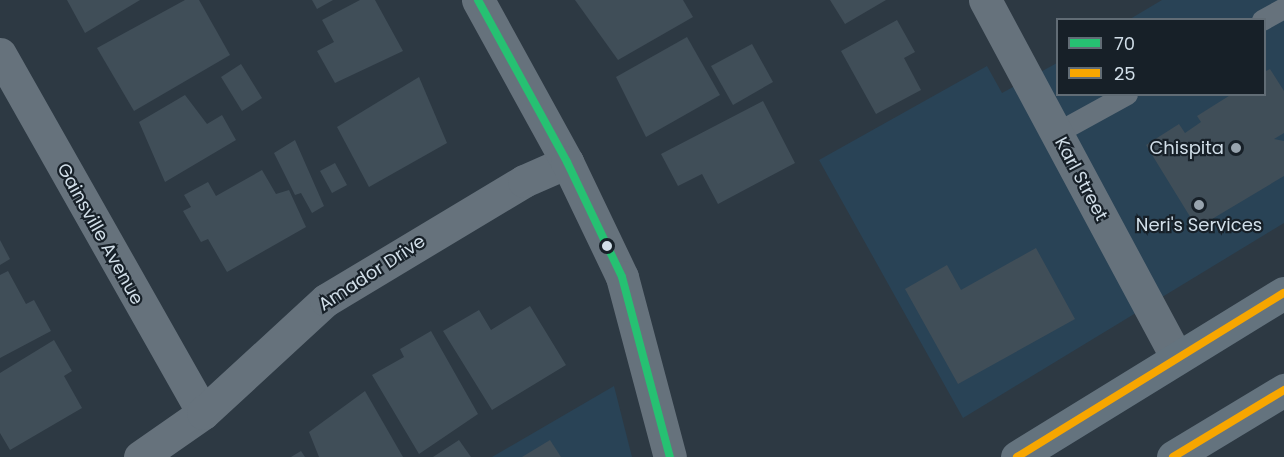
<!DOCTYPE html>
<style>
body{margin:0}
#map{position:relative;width:1284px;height:457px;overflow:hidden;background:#2d3943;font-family:Poppins,sans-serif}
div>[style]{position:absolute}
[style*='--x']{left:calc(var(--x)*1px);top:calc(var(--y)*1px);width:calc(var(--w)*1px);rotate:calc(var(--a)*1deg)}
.built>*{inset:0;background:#294356}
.building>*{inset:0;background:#404e58}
.service>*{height:21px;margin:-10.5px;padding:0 10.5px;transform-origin:10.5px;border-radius:10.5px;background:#66727c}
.minor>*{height:33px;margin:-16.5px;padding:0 16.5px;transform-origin:16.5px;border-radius:16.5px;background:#66727c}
.tertiary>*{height:33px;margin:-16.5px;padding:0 16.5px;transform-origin:16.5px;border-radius:16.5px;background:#66727c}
.primary>*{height:33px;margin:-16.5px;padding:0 16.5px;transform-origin:16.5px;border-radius:16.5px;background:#64737e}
.bus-1>*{height:8px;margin:-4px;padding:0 4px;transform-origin:4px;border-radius:4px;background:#26c172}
.bus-2>*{height:8px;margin:-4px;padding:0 4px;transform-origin:4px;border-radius:4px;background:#f7a600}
.dots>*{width:16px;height:16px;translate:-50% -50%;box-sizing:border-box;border:3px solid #172028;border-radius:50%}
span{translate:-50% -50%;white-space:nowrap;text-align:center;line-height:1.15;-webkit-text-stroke:4.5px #172028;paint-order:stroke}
.poi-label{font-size:18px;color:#d1dee8}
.right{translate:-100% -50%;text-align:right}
.street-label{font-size:18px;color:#d1dee8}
.legend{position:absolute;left:1056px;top:18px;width:210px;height:78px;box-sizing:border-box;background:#172028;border:2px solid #616c75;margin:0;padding:8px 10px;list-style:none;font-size:18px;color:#d1dee8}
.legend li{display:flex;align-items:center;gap:12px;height:30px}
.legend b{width:30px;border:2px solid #616c75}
</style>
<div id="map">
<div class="built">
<i style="clip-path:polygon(1162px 0,1284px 0,1284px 223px,963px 418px,819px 160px,987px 66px,1002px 93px,1057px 63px,1058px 94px,1264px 94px,1264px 20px,1130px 19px)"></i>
<i style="clip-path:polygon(614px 386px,632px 457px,492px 457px)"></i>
</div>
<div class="building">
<i style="clip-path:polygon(67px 0,140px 0,85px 33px)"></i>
<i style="clip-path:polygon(185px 0,199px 0,230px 55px,134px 111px,97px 48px)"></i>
<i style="clip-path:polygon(312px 0,333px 0,317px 9px)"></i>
<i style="clip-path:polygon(360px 0,375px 0,403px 51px,335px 83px,317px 51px,334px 42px,322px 20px)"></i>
<i style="clip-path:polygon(575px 0,683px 0,693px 17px,618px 60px)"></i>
<i style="clip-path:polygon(830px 0,886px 0,845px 24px)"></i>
<i style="clip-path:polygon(897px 20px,915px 52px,904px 58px,921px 90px,876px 114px,841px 51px)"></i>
<i style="clip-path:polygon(687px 37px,720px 95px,646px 137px,616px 77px)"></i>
<i style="clip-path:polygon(752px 44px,773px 82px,733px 105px,711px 66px)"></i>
<i style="clip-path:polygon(241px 64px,262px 98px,242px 111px,221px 77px)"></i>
<i style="clip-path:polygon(1270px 69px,1284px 91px,1284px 133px,1274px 139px,1284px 141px,1284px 176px,1197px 228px,1146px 145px,1179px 124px,1185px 133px,1201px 122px,1197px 116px,1232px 94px,1264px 94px,1264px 72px)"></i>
<i style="clip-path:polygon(419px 77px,447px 143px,369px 187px,337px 127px)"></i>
<i style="clip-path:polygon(185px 95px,207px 124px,222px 115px,236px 140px,165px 182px,139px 122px)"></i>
<i style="clip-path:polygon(763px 101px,795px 163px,718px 204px,702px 174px,678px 186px,661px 154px)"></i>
<i style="clip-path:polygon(295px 140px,324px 206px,312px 213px,301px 193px,295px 195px,274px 153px)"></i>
<i style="clip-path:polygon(335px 163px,347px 185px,332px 193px,320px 171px)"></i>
<i style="clip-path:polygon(262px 170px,276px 194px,289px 190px,306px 227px,227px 272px,208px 239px,201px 242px,183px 211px,191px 207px,184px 195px,208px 182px,216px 196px)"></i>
<i style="clip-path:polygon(0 240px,10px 259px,0 265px)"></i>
<i style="clip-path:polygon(1036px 248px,1075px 319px,958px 384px,905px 289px,947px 265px,961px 290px)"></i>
<i style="clip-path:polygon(8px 271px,26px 304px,34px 300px,51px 331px,0 358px,0 275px)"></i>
<i style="clip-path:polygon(530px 306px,566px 365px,492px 410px,443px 331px,479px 310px,491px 330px)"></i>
<i style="clip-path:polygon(431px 331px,478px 414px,419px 454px,372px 375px,404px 357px,400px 349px)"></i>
<i style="clip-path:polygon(54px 340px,72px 371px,64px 376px,82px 408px,10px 450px,0 433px,0 373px)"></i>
<i style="clip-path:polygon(365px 391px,403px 457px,319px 457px,309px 432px)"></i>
<i style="clip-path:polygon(459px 440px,471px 457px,433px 457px)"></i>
<i style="clip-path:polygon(550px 440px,561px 457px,522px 457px)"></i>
<i style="clip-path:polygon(301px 451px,305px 457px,291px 457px)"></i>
</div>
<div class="service">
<i style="--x:1262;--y:20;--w:25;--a:-29"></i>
<i style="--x:1056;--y:133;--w:81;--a:-28.8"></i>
</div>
<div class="minor">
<i style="--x:0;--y:54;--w:412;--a:60.5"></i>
<i style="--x:140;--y:457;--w:77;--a:-34.9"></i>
<i style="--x:203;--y:413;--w:167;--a:-42.6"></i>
<i style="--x:326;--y:300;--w:231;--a:-31"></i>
<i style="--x:524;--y:181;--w:47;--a:-23.8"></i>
</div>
<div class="tertiary">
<i style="--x:478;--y:0;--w:185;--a:61.2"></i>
<i style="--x:567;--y:162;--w:127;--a:64.4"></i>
<i style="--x:622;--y:277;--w:186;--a:75.1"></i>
<i style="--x:985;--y:0;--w:406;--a:61.8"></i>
</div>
<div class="primary">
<i style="--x:1017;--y:457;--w:313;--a:-31.6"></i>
<i style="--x:1173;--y:457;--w:130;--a:-31.1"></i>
</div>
<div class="bus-1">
<i style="--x:478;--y:0;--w:185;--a:61.2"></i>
<i style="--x:567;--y:162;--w:127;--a:64.4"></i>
<i style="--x:622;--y:277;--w:186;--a:75.1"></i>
</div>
<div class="bus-2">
<i style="--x:1017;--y:457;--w:313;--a:-31.6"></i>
<i style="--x:1173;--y:457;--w:130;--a:-31.1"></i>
</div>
<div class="dots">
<i style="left:1236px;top:148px;background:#98a4ae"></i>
<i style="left:1199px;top:205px;background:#98a4ae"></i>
<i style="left:607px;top:246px;background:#d1dee8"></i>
</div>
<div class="poi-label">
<span class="right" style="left:1224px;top:148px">Chispita</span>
<span style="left:1199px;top:225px">Neri's Services</span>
</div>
<div class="street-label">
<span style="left:1081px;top:179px;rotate:62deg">Karl Street</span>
<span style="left:100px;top:234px;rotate:61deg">Gainsville Avenue</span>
<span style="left:372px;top:273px;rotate:-33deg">Amador Drive</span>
</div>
<ul class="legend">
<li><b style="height:8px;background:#26c172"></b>70</li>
<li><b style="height:8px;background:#f7a600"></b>25</li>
</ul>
</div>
